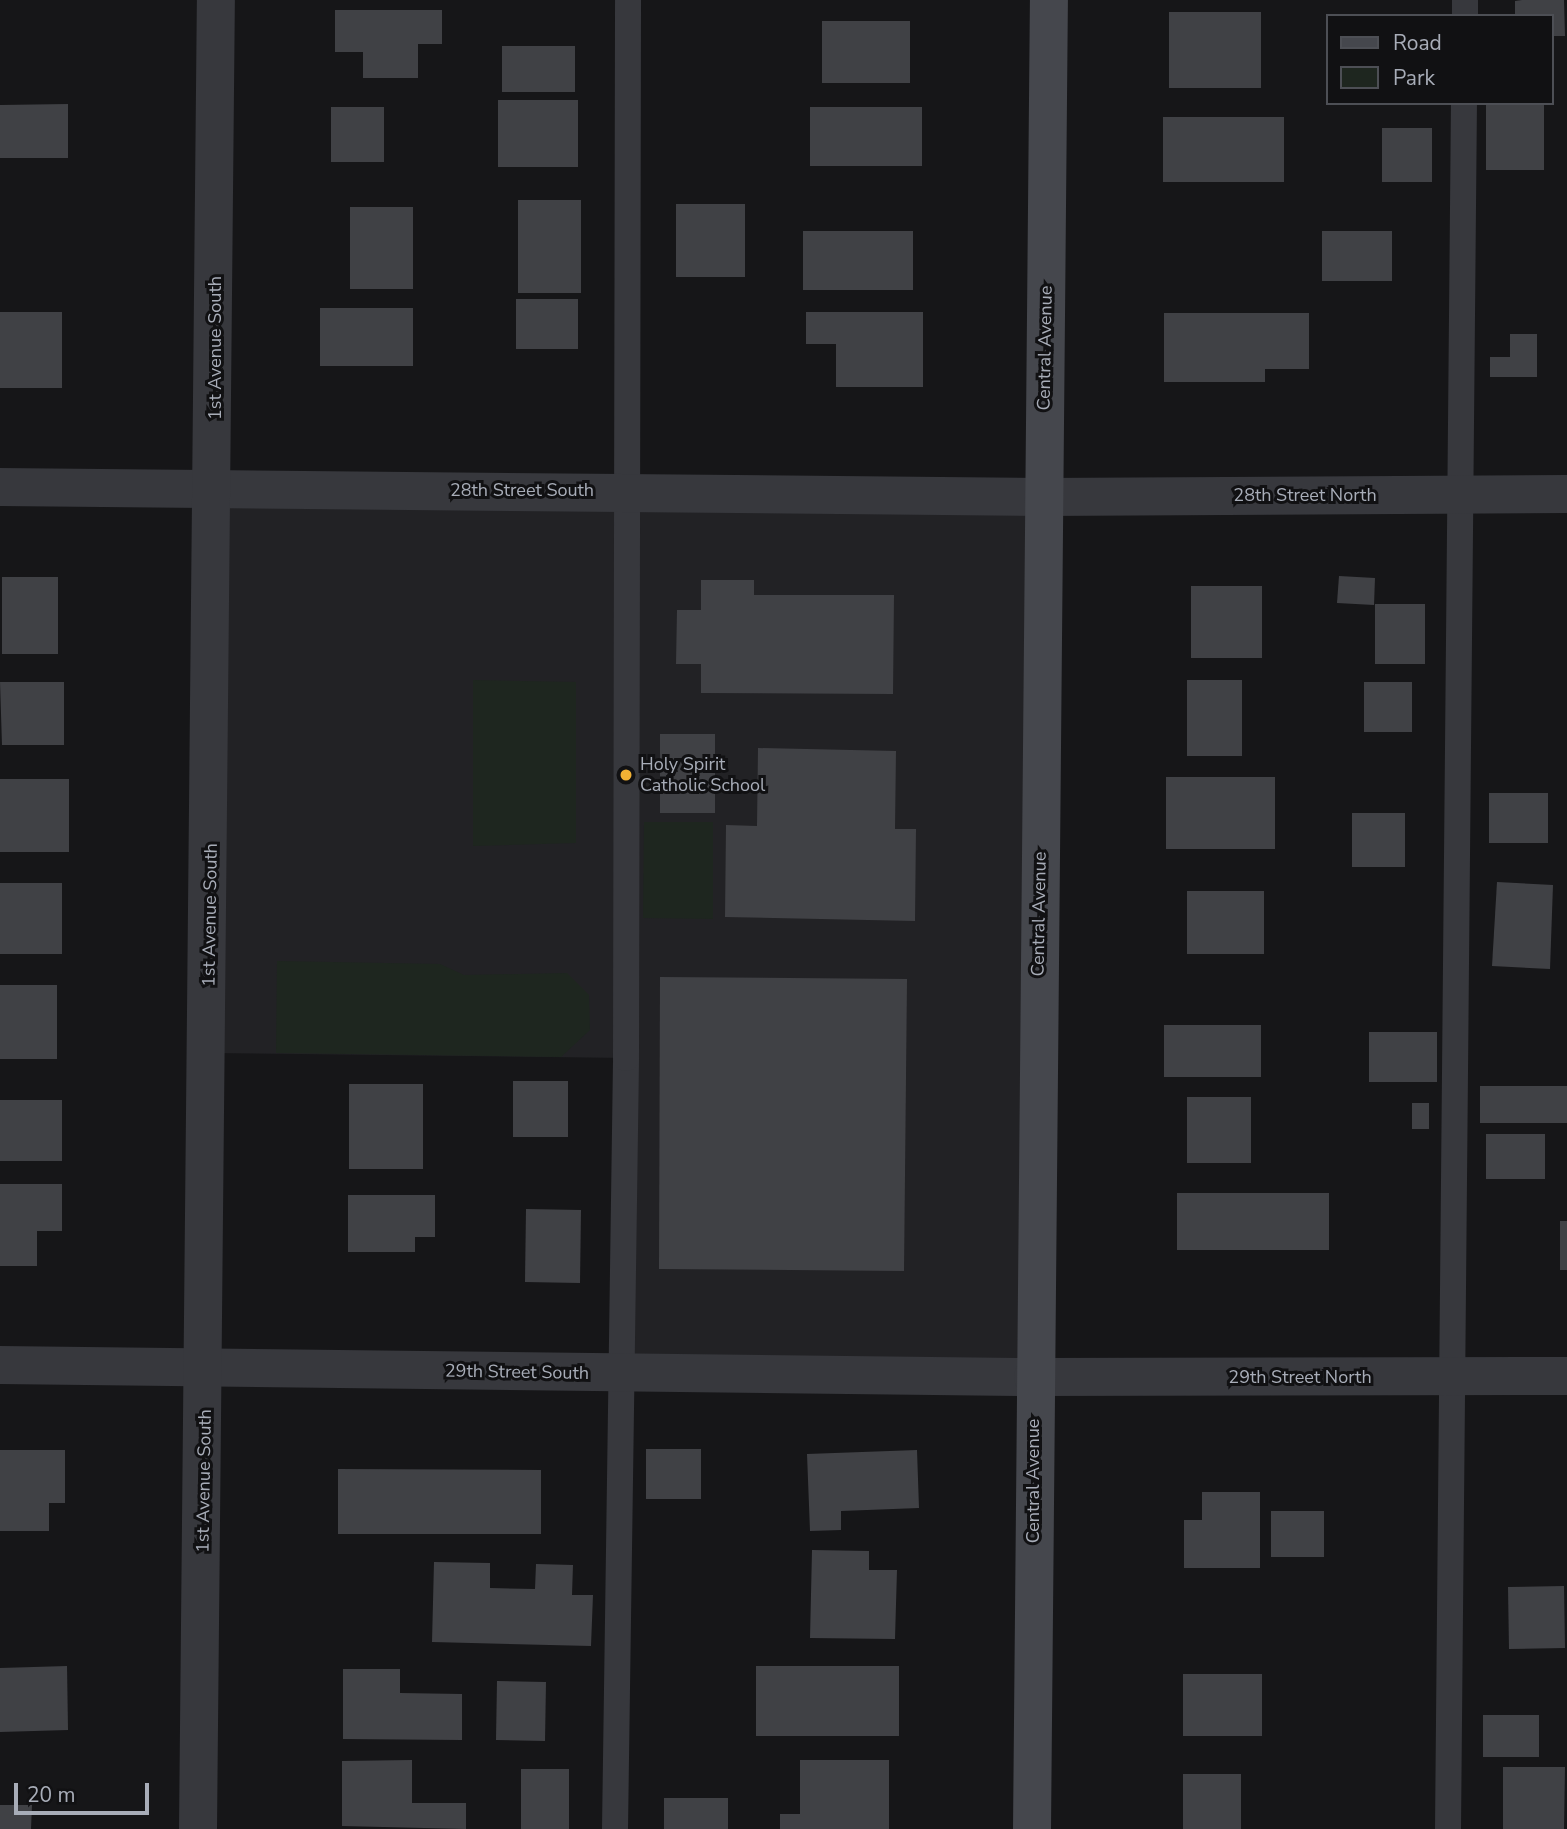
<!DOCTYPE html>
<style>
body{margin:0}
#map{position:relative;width:1567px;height:1829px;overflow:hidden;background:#161618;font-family:"Nunito Sans",sans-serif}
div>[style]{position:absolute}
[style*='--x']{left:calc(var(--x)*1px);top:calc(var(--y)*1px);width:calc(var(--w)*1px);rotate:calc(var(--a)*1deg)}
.built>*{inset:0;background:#222225}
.green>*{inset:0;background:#1e261f}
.building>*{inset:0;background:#404145}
.lane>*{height:26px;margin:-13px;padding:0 13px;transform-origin:13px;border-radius:13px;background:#37383d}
.street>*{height:38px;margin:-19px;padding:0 19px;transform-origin:19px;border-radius:19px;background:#37383d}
.secondary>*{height:38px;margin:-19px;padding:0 19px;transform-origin:19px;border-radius:19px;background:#45474d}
.dots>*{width:19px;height:19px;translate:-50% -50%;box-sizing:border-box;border:4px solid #111113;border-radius:50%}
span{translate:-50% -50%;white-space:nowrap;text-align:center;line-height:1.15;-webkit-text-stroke:6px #111113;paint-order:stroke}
.street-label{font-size:18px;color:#a8adb8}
.poi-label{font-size:18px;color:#a8adb8}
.left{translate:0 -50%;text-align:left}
.legend{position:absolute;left:1326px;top:14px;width:228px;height:91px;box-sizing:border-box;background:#111113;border:2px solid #4d4f55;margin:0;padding:9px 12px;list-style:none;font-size:21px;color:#a8adb8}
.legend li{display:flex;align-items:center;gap:14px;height:35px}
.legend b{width:35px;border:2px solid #4d4f55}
.scale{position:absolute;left:14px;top:1783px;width:135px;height:32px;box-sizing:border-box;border:4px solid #a8adb8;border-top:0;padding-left:9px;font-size:21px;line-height:24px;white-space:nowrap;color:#a8adb8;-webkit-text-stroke:5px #111113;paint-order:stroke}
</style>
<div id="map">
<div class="built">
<i style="clip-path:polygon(214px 488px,1043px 497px,1033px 1377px,622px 1373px,626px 1058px,208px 1053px)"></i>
</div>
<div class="green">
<i style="clip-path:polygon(473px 680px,576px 682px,576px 843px,473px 846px)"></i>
<i style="clip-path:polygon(644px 822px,713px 822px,713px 919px,643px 918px)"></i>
<i style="clip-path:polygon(277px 961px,440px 964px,464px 975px,567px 973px,589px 995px,590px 1030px,561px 1057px,276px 1053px)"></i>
</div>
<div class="building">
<i style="clip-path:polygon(1522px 0,1564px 0,1565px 36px,1551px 36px,1551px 16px,1515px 16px,1515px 1px)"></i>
<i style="clip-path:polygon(335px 10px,442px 10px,442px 44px,418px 44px,418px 78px,363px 78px,363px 52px,335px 52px)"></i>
<i style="clip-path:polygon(1169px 12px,1261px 12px,1261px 88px,1169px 88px)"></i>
<i style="clip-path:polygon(822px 21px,910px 21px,910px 83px,822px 83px)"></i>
<i style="clip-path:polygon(502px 46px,575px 46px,575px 92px,502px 92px)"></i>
<i style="clip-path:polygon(498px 100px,578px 100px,578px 167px,498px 167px)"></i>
<i style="clip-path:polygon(1486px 103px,1544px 103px,1544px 170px,1486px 170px)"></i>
<i style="clip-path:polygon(68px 104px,68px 158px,0 158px,0 105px)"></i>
<i style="clip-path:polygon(331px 107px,384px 107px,384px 162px,331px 162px)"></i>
<i style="clip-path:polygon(810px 107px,922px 107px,922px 166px,810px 166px)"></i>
<i style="clip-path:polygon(1163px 117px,1284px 117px,1284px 182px,1163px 182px)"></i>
<i style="clip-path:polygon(1382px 128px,1432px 128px,1432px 182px,1382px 182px)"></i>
<i style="clip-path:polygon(518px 200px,581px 200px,581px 293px,518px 293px)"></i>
<i style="clip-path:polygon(676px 204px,745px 204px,745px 277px,676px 277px)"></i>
<i style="clip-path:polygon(350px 207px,413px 207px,413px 289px,350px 289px)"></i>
<i style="clip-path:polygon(803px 231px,913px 231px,913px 290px,803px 290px)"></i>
<i style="clip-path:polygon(1322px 231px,1392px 231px,1392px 281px,1322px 281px)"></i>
<i style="clip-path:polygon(516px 299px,578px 299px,578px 349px,516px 349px)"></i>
<i style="clip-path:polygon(320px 308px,413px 308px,413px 366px,320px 366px)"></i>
<i style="clip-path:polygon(0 312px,62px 312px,62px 388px,0 388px)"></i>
<i style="clip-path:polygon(806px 312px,923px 312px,923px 387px,836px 387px,836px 344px,806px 344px)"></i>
<i style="clip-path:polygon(1164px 313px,1309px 313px,1309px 369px,1265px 369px,1265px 382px,1164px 382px)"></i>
<i style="clip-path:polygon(1510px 334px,1537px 334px,1537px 377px,1490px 377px,1490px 357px,1510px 357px)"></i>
<i style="clip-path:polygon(1339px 576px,1375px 578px,1374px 605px,1337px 603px)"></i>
<i style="clip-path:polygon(2px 577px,58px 577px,58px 654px,2px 654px)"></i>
<i style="clip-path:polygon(701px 580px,754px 580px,754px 595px,894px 595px,893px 694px,701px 693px,701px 664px,676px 664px,677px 610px,701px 610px)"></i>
<i style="clip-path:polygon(1191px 586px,1262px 586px,1262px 658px,1191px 658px)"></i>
<i style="clip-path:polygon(1375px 604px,1425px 604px,1425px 664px,1375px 664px)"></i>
<i style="clip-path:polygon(1187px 680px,1242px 680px,1242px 756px,1187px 756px)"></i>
<i style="clip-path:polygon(0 682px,64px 682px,64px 745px,2px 745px)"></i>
<i style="clip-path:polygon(1364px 682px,1412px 682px,1412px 732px,1364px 732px)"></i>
<i style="clip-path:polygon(660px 734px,715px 734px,715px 813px,660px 813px)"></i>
<i style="clip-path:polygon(758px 748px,896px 751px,895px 829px,916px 829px,915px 921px,725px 917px,726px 825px,757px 826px)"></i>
<i style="clip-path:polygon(1166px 777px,1275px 777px,1275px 849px,1166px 849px)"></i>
<i style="clip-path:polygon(0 779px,69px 779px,69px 852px,0 852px)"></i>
<i style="clip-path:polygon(1489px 793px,1548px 793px,1548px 843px,1489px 843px)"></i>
<i style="clip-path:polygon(1352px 813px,1405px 813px,1405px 867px,1352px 867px)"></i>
<i style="clip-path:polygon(1497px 882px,1553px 885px,1550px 969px,1492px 966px)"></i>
<i style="clip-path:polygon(0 883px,62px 883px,62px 954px,0 954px)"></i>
<i style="clip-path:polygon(1187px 891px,1264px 891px,1264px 954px,1187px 954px)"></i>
<i style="clip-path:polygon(660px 977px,907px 979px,904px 1271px,659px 1269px)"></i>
<i style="clip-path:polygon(0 985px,57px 985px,57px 1059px,0 1059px)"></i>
<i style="clip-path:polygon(1164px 1025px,1261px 1025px,1261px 1077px,1164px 1077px)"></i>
<i style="clip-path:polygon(1369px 1032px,1437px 1032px,1437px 1082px,1369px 1082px)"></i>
<i style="clip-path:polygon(513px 1081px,568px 1081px,568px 1137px,513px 1137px)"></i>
<i style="clip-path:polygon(349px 1084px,423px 1084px,423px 1169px,349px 1169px)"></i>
<i style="clip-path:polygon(1480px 1086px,1567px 1086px,1567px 1123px,1480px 1123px)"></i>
<i style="clip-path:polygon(1187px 1097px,1251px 1097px,1251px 1163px,1187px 1163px)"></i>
<i style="clip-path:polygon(0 1100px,62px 1100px,62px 1161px,0 1161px)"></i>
<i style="clip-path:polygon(1412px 1103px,1429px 1103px,1429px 1129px,1412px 1129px)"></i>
<i style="clip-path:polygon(1486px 1134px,1545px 1134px,1545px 1179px,1486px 1179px)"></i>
<i style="clip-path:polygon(0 1184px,62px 1184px,62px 1231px,37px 1231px,37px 1266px,0 1266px)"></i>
<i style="clip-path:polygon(1177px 1193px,1329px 1193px,1329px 1250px,1177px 1250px)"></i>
<i style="clip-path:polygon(348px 1195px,435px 1195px,435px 1237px,415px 1237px,415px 1252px,348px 1252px)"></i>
<i style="clip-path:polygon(526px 1209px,581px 1210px,580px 1283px,525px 1282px)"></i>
<i style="clip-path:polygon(1560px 1221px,1567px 1221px,1567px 1270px,1560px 1270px)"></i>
<i style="clip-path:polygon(646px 1449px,701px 1449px,701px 1499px,646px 1499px)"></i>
<i style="clip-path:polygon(0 1450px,65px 1450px,65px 1503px,49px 1503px,49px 1531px,0 1531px)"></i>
<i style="clip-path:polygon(917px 1450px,919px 1508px,841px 1511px,841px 1530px,810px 1531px,807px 1454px)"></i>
<i style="clip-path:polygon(338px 1469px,541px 1470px,541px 1534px,338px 1534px)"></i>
<i style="clip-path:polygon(1202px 1492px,1260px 1492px,1260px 1568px,1184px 1568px,1184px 1520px,1202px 1520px)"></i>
<i style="clip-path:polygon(1271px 1511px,1324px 1511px,1324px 1557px,1271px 1557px)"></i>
<i style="clip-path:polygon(812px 1550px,869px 1551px,869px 1570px,897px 1570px,895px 1639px,810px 1638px)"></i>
<i style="clip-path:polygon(434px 1562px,490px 1563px,490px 1588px,535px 1589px,536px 1564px,573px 1565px,572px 1595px,593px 1595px,591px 1646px,432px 1642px)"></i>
<i style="clip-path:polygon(1564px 1586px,1565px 1648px,1509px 1649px,1508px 1587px)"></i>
<i style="clip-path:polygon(67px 1666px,68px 1730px,0 1732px,0 1668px)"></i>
<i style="clip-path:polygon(756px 1666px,899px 1666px,899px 1736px,756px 1736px)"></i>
<i style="clip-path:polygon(343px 1669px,400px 1669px,400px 1693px,462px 1694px,462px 1740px,343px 1739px)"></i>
<i style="clip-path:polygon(1183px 1674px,1262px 1674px,1262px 1736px,1183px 1736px)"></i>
<i style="clip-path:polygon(497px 1681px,546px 1682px,545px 1741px,496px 1740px)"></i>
<i style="clip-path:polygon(1483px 1715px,1539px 1715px,1539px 1757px,1483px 1757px)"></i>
<i style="clip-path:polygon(412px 1760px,412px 1803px,466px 1803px,466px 1829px,342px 1826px,342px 1761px)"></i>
<i style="clip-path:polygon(800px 1760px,889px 1760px,889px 1829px,780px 1829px,780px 1814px,800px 1814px)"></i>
<i style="clip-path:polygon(1503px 1767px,1565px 1767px,1564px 1829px,1503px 1829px)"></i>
<i style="clip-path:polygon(521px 1769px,569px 1769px,569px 1829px,521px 1829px)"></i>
<i style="clip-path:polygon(1183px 1774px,1241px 1774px,1241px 1829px,1183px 1829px)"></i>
<i style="clip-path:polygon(664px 1798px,728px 1798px,728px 1829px,664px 1829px)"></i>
<i style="clip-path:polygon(0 1805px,32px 1805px,31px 1829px,0 1829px)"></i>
</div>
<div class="lane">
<i style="--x:1465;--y:16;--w:16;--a:-90"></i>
<i style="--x:615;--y:1829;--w:771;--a:-89.18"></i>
<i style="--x:626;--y:1058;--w:1058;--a:-89.89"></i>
<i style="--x:1448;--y:1829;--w:1726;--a:-89.47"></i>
</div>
<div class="street">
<i style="--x:0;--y:487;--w:1043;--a:0.55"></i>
<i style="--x:1043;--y:497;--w:524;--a:-0.33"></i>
<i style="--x:0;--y:1365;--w:1033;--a:0.67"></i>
<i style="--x:1033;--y:1377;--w:534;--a:-0.11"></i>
<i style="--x:198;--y:1829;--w:1829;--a:-89.44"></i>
</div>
<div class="secondary">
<i style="--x:1032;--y:1829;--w:1829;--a:-89.47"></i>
</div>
<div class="dots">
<i style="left:626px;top:775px;background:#f2b134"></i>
</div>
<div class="street-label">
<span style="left:215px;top:348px;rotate:-90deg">1st Avenue South</span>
<span style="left:1045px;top:348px;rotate:-89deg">Central Avenue</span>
<span style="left:522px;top:490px">28th Street South</span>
<span style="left:1305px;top:495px">28th Street North</span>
<span style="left:1039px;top:914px;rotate:-89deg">Central Avenue</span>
<span style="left:210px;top:915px;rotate:-89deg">1st Avenue South</span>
<span style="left:517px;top:1372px;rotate:1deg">29th Street South</span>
<span style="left:1300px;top:1377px">29th Street North</span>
<span style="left:204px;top:1481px;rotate:-89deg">1st Avenue South</span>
<span style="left:1033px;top:1481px;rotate:-90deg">Central Avenue</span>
</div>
<div class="poi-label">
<span class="left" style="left:640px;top:775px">Holy Spirit<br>Catholic School</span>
</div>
<ul class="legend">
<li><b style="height:9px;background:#45474d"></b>Road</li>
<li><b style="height:19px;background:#1e261f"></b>Park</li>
</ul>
<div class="scale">20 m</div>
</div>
